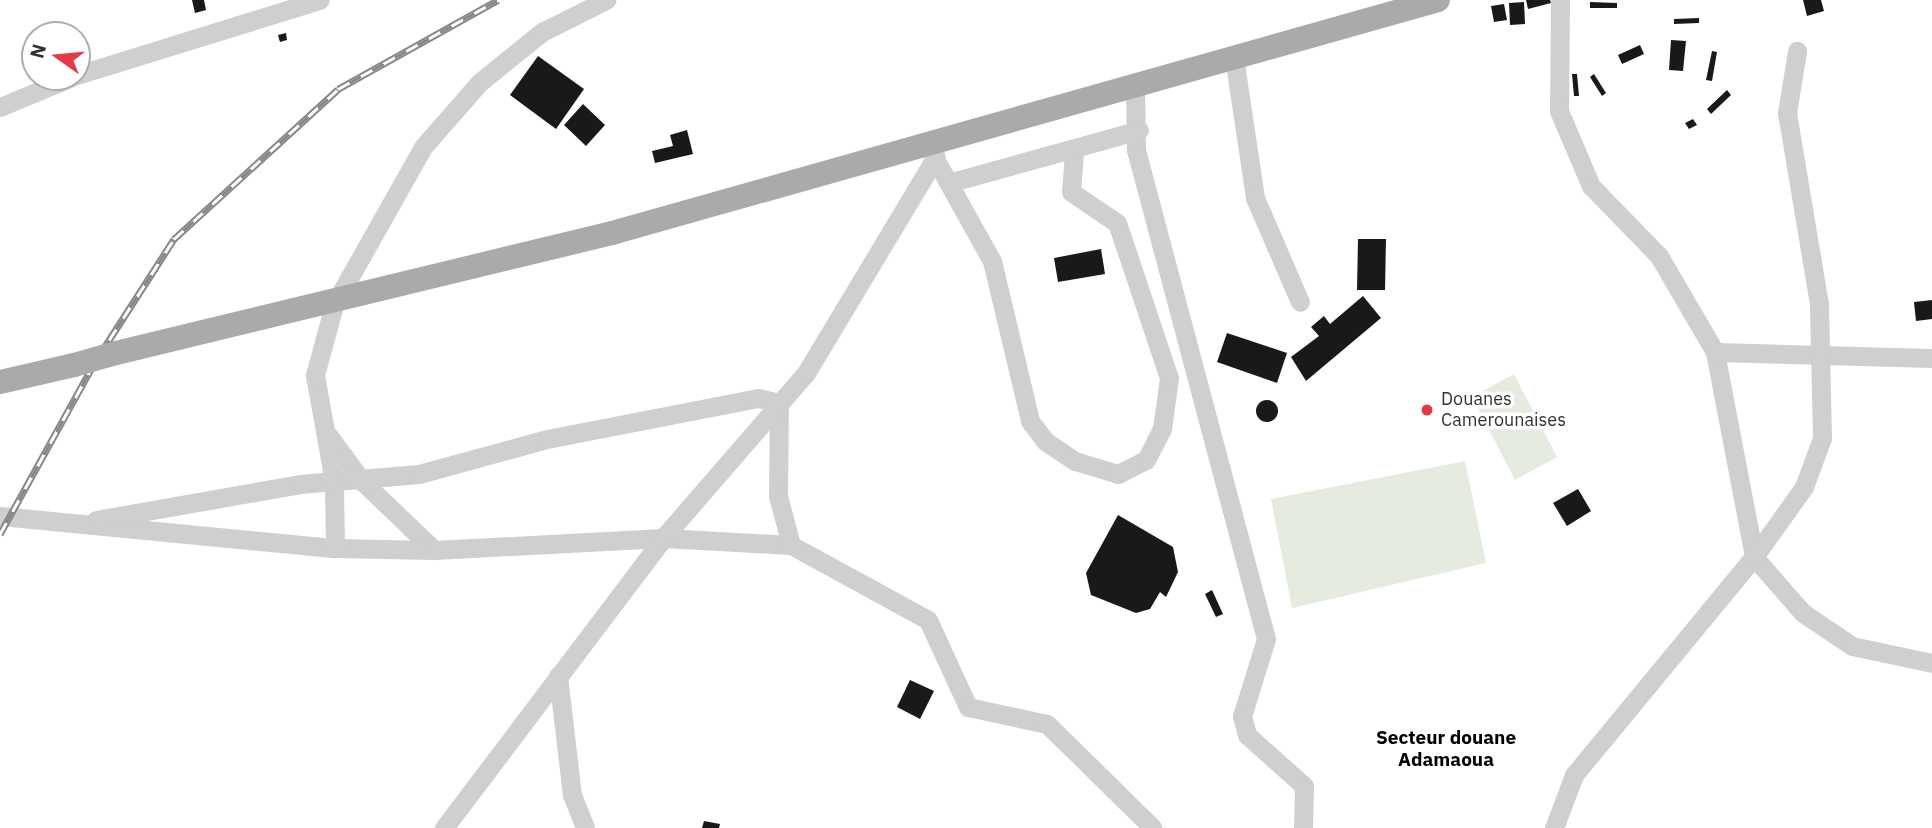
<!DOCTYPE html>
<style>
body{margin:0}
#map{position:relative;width:1932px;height:828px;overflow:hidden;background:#fff;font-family:"IBM Plex Sans",sans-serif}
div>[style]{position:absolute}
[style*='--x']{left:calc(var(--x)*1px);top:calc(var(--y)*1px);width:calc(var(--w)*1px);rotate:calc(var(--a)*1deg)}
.green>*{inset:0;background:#e5ebde}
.building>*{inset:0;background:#191919}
.round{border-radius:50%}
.minor>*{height:19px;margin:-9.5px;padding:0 9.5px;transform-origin:9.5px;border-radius:9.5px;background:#cfcfcf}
.major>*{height:24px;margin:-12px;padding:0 12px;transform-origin:12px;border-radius:12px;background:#aaa}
.rail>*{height:7px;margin-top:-3.5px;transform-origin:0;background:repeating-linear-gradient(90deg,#fff 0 13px,#878787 0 26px);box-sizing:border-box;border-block:2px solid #878787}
.major-bridge>*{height:24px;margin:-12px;padding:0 12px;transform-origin:12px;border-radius:12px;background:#aaa}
.dots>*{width:19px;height:19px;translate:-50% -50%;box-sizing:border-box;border:4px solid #fff;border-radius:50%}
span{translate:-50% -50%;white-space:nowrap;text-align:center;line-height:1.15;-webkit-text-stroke:7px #fff;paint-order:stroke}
.poi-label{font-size:18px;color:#323232}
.left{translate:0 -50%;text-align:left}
.neighbourhood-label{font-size:19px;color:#000;font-weight:700}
.north{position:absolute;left:21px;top:21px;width:70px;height:70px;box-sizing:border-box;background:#fff;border:2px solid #adadad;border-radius:50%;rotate:285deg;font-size:19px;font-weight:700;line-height:28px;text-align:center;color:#323232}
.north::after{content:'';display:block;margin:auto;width:24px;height:32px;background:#e33b44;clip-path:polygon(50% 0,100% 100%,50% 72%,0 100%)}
</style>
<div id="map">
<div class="green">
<i style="clip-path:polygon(1514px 374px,1557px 457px,1515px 480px,1472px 397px)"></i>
<i style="clip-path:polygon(1465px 461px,1486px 563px,1292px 608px,1271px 499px)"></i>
</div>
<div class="building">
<i style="clip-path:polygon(192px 0,204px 0,206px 10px,195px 13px)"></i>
<i style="clip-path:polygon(1526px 0,1550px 0,1551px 3px,1528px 9px)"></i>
<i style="clip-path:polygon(1803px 0,1821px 0,1824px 11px,1807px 16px)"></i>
<i style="clip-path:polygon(1524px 2px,1525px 24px,1510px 25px,1509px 3px)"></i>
<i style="clip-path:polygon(1590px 2px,1617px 3px,1617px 8px,1590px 8px)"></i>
<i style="clip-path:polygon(1504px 4px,1507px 20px,1494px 22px,1491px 6px)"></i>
<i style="clip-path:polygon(1699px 18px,1699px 23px,1674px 24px,1674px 19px)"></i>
<i style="clip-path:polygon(286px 33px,287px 40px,280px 42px,278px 35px)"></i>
<i style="clip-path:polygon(1671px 40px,1686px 41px,1683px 71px,1669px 70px)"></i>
<i style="clip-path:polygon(1640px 45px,1644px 54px,1622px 64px,1618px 55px)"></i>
<i style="clip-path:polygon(1712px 51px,1717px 52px,1712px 81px,1706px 80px)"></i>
<i style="clip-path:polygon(538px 56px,584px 89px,556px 129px,510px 95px)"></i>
<i style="clip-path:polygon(1572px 74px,1577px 74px,1579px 96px,1574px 96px)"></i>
<i style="clip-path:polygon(1594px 74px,1606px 93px,1602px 96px,1590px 77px)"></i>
<i style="clip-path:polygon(1727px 90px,1731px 95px,1711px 114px,1707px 109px)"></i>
<i style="clip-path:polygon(583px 104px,605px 125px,586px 146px,564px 125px)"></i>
<i style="clip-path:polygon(1693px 119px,1697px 125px,1689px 129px,1685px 123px)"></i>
<i style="clip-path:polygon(687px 130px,693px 154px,655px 163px,652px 151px,673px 146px,670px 135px)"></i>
<i style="clip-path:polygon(1358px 239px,1386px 239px,1385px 290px,1357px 290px)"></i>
<i style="clip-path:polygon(1101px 249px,1105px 274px,1058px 282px,1054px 258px)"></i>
<i style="clip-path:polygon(1363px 296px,1381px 318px,1306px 381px,1291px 357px,1319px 336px,1311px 327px,1324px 316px,1330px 324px)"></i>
<i style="clip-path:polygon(1932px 300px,1932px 319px,1916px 321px,1914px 302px)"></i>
<i style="clip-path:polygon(1227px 333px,1287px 353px,1277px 383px,1217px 362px)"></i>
<i class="round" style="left:1256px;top:400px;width:22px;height:22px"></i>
<i style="clip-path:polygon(1578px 489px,1591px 511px,1567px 526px,1553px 503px)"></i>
<i style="clip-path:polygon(1118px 515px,1173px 547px,1178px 572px,1166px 597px,1160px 592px,1150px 609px,1136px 613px,1091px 595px,1086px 573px)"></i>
<i style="clip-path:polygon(1212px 590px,1223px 614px,1216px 617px,1205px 594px)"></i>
<i style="clip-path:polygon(910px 680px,934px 691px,920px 719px,897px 707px)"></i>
<i style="clip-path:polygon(704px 821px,720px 824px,719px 828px,702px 828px)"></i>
</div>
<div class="minor">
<i style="--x:1560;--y:0;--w:111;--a:90.5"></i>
<i style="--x:1559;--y:111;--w:82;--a:66.9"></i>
<i style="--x:1591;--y:186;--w:98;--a:45.8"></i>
<i style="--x:1659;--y:256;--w:111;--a:59.7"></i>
<i style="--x:1715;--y:352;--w:209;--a:79.2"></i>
<i style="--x:1754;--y:557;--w:74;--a:48.8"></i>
<i style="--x:1803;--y:613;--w:59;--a:34"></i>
<i style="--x:1852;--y:646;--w:82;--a:12"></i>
<i style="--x:1234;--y:57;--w:143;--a:81.5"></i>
<i style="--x:1255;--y:198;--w:113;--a:66.6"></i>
<i style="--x:77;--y:75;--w:254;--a:-17.2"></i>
<i style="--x:1135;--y:85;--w:65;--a:89.1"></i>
<i style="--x:1136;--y:150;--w:506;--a:75.11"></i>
<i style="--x:1266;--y:639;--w:81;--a:107.3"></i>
<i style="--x:1242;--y:716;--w:20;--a:75"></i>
<i style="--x:1247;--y:735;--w:76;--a:41.8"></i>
<i style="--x:1304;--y:786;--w:42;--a:91.4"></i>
<i style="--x:0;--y:107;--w:78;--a:-22.6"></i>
<i style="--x:929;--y:148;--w:129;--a:60.9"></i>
<i style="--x:992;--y:261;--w:164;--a:76.6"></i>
<i style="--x:1030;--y:421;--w:25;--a:53"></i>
<i style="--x:1045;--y:441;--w:36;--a:34"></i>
<i style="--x:1075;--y:461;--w:45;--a:16.8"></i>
<i style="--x:1118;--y:474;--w:31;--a:-27"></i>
<i style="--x:1146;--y:460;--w:35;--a:-63"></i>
<i style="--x:1162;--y:429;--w:51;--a:-82.2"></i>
<i style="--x:1169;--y:378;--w:163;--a:-108.5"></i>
<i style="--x:1117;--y:223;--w:55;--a:-146"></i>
<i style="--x:1071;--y:192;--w:40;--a:-85.7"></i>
<i style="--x:952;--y:182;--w:194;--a:-15.5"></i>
<i style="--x:1715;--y:352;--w:217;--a:1.6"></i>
<i style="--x:328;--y:435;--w:57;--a:53.5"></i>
<i style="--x:362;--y:481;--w:100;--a:43.8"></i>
<i style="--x:0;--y:516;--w:337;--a:5.5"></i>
<i style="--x:335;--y:548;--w:99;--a:1.2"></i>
<i style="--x:434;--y:550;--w:229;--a:-3"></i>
<i style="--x:663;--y:538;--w:128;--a:3.1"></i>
<i style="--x:791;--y:545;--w:156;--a:28.7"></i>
<i style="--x:928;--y:620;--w:96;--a:65.3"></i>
<i style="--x:968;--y:707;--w:81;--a:12.1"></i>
<i style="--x:1047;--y:724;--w:148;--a:44.5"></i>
<i style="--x:96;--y:520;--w:207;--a:-10"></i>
<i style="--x:300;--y:484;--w:119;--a:-4.8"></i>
<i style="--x:419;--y:474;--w:133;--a:-15.3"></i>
<i style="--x:547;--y:439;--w:215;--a:-11"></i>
<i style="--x:758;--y:398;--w:22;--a:13"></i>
<i style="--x:779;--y:403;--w:93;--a:90.6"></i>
<i style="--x:778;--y:496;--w:51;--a:75.1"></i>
<i style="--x:335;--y:548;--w:67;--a:-90.9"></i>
<i style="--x:334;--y:481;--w:108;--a:-100.2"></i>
<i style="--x:315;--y:375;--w:73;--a:-74.8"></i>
<i style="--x:334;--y:305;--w:181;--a:-60.6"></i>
<i style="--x:423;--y:147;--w:86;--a:-48.8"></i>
<i style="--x:480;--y:82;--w:80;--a:-38.9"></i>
<i style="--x:542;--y:32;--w:72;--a:-26.6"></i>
<i style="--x:558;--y:676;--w:120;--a:83.3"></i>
<i style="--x:572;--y:795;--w:35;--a:68"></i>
<i style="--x:444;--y:828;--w:363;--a:-52.9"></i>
<i style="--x:663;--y:538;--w:218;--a:-49.1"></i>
<i style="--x:806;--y:373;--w:252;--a:-59"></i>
<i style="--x:1554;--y:828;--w:57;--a:-69.3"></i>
<i style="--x:1574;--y:775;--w:283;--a:-50.5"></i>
<i style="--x:1754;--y:557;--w:86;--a:-54.5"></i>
<i style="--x:1804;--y:487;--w:52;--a:-69.8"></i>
<i style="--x:1822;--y:438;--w:134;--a:-91.3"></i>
<i style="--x:1819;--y:304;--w:194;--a:-99.5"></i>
<i style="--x:1787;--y:113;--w:63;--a:-80.8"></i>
</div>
<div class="major">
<i style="--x:112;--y:354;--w:514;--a:-13.6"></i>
<i style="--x:612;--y:233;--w:858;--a:-15.75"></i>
<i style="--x:0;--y:382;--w:76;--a:-12.9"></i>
</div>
<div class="rail">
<i style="--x:0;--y:534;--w:196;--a:-61.1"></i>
<i style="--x:95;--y:362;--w:146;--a:-57.3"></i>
<i style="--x:174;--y:239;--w:222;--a:-42.4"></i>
<i style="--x:338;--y:89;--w:183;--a:-29.1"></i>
</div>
<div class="major-bridge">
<i style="--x:74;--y:365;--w:40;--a:-16"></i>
</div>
<div class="dots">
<i style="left:1427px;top:410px;background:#e33b44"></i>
</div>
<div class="poi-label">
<span class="left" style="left:1441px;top:410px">Douanes<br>Camerounaises</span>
</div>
<div class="neighbourhood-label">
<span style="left:1446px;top:749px">Secteur douane<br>Adamaoua</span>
</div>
<div class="north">N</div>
</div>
